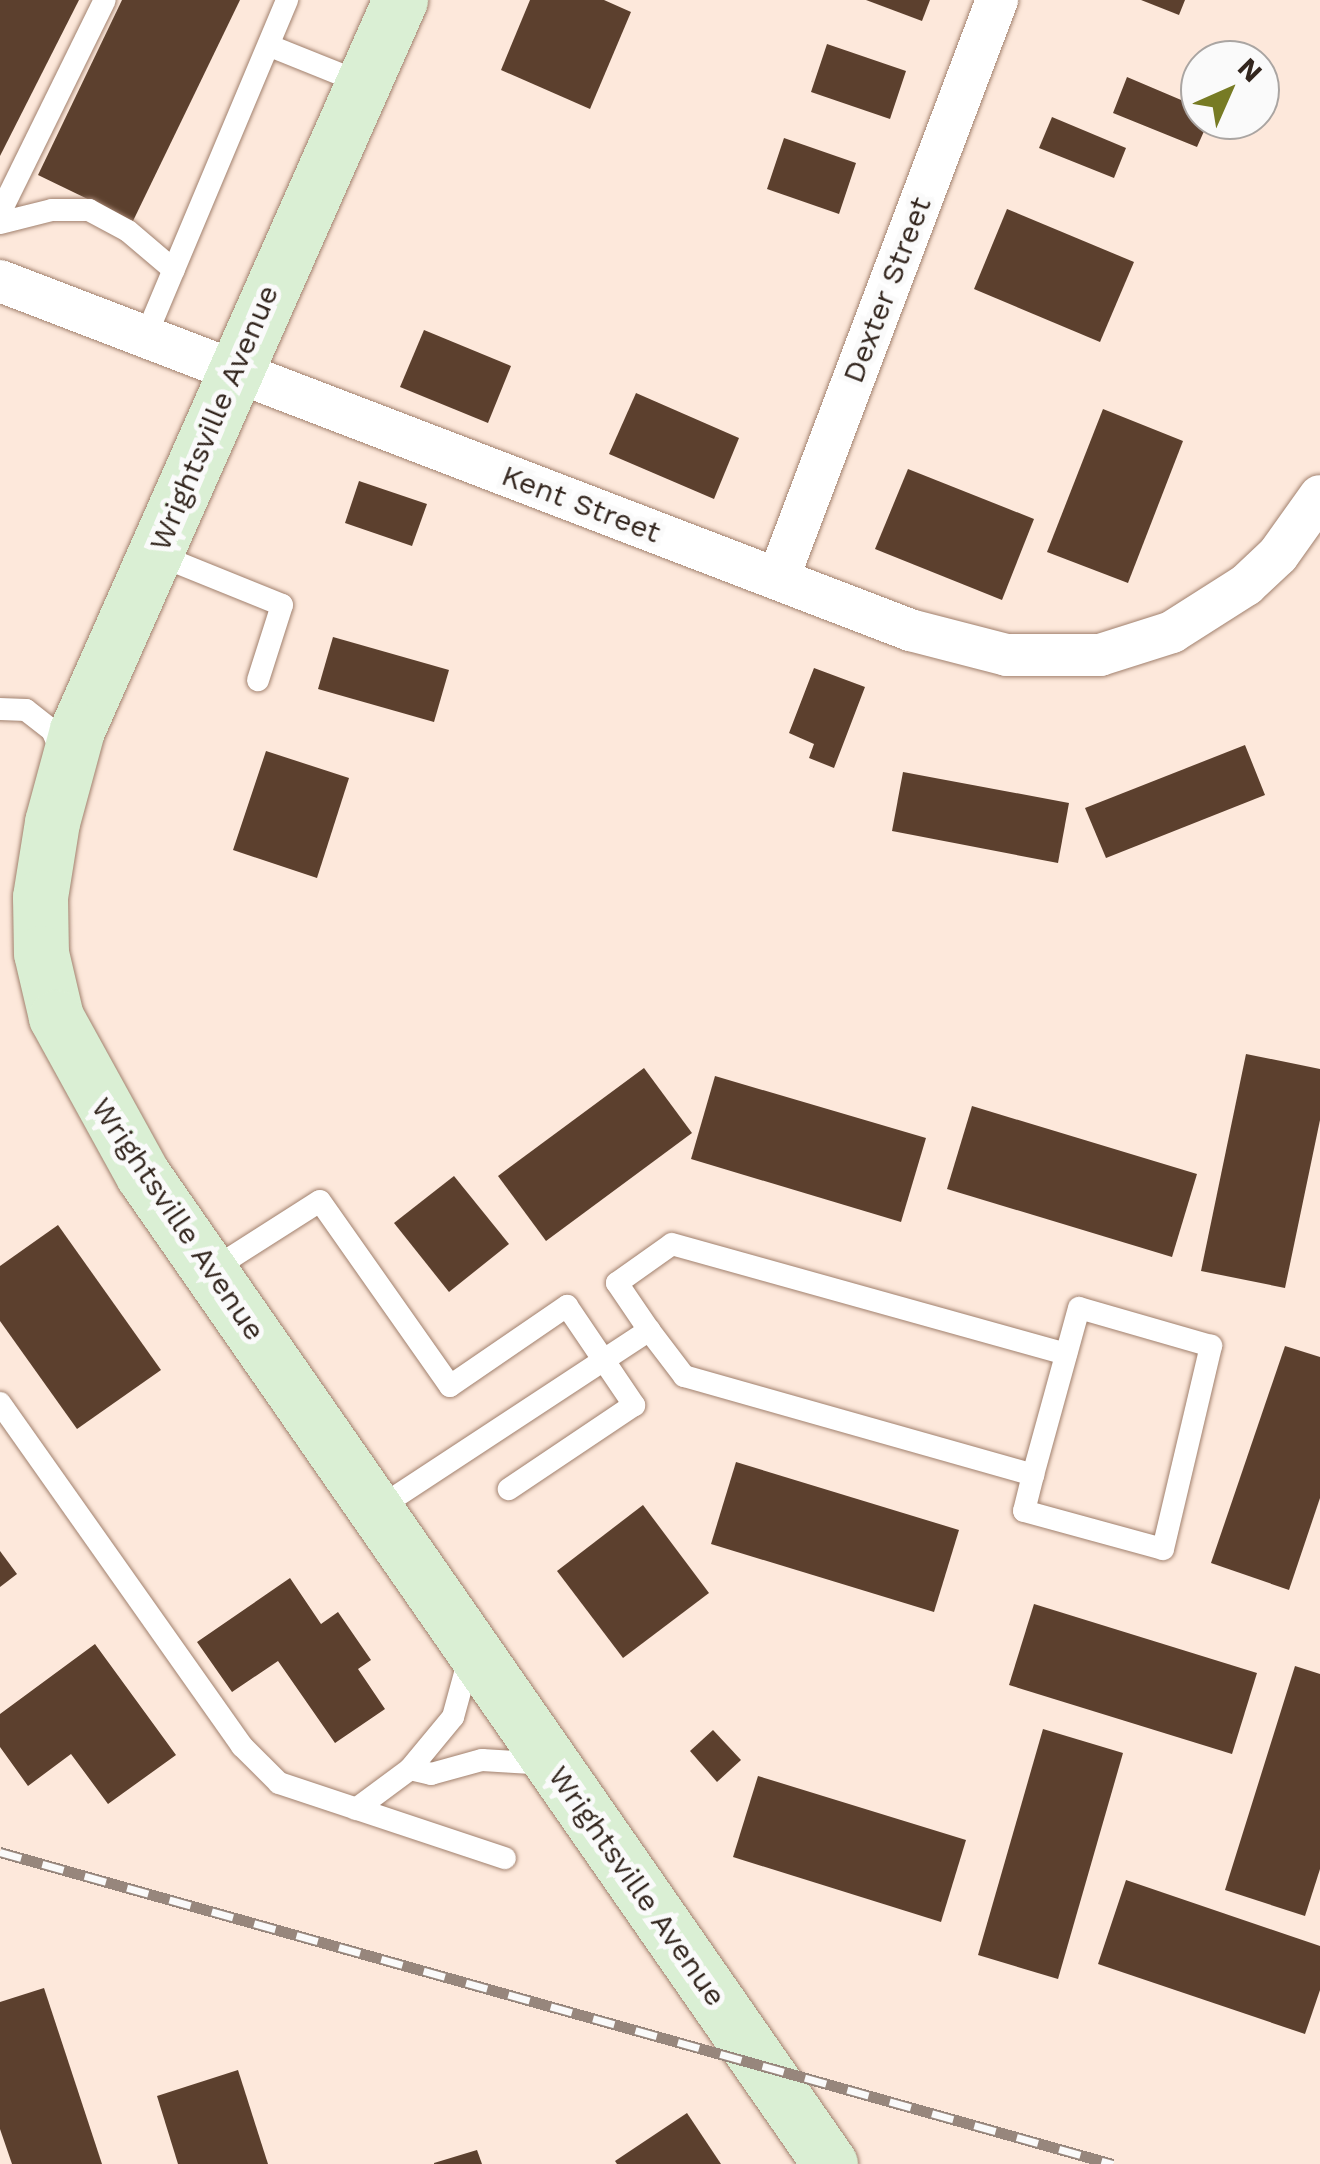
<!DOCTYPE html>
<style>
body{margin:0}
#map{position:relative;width:1320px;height:2164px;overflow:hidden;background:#fde8db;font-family:"Work Sans",sans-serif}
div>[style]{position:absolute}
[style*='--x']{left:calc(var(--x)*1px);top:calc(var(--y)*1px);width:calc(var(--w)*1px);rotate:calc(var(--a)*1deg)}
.building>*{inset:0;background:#5c402e}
.roads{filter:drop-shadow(0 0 2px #a1816e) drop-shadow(0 0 2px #a1816e)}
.lane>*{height:22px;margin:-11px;padding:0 11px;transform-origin:11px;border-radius:11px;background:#fff}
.street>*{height:42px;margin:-21px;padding:0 21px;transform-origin:21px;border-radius:21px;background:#fff}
.secondary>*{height:55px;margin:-27.5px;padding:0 27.5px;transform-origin:27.5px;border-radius:27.5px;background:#daefd4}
.rail>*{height:11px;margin-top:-5.5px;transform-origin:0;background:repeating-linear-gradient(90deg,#fafafa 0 22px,#97867c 0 44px);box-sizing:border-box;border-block:2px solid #97867c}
span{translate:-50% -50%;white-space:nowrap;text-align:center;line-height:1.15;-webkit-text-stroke:10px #fafafa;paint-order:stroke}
.street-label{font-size:30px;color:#33261e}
.north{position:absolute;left:1180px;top:40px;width:100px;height:100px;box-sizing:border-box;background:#fafafa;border:2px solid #aaa5a2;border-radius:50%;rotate:45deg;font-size:28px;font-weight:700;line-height:40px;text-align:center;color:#33261e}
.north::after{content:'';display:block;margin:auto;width:35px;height:45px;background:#777b24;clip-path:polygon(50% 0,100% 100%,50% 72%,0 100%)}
</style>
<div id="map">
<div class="building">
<i style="clip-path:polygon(0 0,79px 0,0 156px)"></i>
<i style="clip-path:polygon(122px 0,240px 0,133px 221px,38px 175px)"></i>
<i style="clip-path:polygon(530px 0,604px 0,631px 12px,590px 109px,501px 70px)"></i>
<i style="clip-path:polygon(866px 0,930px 0,922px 21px)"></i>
<i style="clip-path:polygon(1141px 0,1185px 0,1179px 15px)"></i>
<i style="clip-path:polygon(827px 44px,906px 71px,890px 119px,811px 92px)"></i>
<i style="clip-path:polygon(1127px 77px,1200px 108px,1200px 120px,1209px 120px,1197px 147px,1113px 113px)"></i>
<i style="clip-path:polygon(1052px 117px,1126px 148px,1114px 178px,1039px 148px)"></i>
<i style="clip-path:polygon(784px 138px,856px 163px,839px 214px,767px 189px)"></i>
<i style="clip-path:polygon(1007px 209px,1134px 262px,1100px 342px,974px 289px)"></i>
<i style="clip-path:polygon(424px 330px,511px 366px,488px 423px,400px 387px)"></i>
<i style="clip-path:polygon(636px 393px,739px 438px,714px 499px,609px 454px)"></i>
<i style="clip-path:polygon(1103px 409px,1183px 441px,1128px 583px,1047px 552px)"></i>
<i style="clip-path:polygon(908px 469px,1034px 519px,1002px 600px,875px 549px)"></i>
<i style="clip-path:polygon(359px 481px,427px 504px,412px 546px,345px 523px)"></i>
<i style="clip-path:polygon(333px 637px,449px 670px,434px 722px,318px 689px)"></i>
<i style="clip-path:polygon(814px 668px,865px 687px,834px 768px,809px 758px,814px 744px,789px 733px)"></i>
<i style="clip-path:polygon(1245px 745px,1265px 795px,1106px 858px,1085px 808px)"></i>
<i style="clip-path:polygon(266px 751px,349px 778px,317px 878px,233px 850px)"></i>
<i style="clip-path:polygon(903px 772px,1069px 803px,1058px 863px,892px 831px)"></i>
<i style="clip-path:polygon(1246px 1054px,1320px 1069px,1320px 1120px,1285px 1288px,1201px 1271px)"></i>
<i style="clip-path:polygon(644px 1068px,692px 1133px,546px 1241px,498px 1176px)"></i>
<i style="clip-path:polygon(715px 1076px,926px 1138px,901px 1222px,691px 1159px)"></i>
<i style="clip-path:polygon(972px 1106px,1197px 1174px,1172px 1257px,947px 1189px)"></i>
<i style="clip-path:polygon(454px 1176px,509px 1244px,449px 1292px,394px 1223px)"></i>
<i style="clip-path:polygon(58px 1225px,161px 1370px,77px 1429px,0 1321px,0 1266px)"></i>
<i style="clip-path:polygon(1285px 1346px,1320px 1357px,1320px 1498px,1289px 1590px,1211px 1563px)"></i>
<i style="clip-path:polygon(736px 1462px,959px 1530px,934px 1612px,711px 1544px)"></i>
<i style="clip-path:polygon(643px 1505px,709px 1593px,623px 1658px,557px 1571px)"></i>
<i style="clip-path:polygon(0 1551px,17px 1574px,0 1587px)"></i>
<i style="clip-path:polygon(290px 1578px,321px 1624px,338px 1612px,371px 1660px,358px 1669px,385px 1709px,335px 1743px,278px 1661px,232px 1692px,197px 1642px)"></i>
<i style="clip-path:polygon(1034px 1604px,1257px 1673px,1232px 1754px,1009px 1685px)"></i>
<i style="clip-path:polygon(95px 1644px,176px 1755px,108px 1804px,71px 1754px,28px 1786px,0 1747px,0 1714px)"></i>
<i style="clip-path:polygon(1295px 1666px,1320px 1674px,1320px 1869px,1305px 1916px,1225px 1890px)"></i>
<i style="clip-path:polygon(1043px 1729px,1123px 1753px,1058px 1979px,978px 1955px)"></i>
<i style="clip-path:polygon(713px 1730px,741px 1760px,717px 1782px,690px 1751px)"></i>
<i style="clip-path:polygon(758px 1776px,966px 1840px,941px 1922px,733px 1857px)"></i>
<i style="clip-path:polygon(1126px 1880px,1320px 1946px,1320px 1990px,1305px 2034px,1098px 1964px)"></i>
<i style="clip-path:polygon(44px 1988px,102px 2164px,12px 2164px,0 2129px,0 2002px)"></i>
<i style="clip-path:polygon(238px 2070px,268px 2164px,178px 2164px,157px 2096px)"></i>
<i style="clip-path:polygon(687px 2113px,721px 2164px,617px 2164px,615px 2161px)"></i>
<i style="clip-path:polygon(477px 2150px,482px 2164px,434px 2164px,434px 2163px)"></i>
</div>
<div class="roads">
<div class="lane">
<i style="--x:270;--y:46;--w:99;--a:21.9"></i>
<i style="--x:0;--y:213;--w:237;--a:-63.8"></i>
<i style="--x:0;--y:223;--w:54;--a:-14"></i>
<i style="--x:52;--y:210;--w:37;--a:0"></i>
<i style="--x:89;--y:210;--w:44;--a:28.3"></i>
<i style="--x:128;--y:231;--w:60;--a:40.3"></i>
<i style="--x:145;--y:338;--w:367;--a:-67.2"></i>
<i style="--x:156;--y:554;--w:136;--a:22"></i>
<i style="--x:282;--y:605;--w:79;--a:107.7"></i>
<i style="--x:0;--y:709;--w:26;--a:2"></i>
<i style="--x:26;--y:710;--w:33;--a:38"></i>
<i style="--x:52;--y:730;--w:26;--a:67"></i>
<i style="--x:210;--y:1271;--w:130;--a:-32.5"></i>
<i style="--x:320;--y:1201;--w:226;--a:54.9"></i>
<i style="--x:450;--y:1386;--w:142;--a:-34.4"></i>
<i style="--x:567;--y:1306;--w:120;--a:55.9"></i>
<i style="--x:634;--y:1405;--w:151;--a:146.1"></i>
<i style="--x:649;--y:1330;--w:57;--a:-124.2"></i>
<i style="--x:617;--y:1283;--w:67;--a:-35.3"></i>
<i style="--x:672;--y:1244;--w:409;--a:15.6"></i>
<i style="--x:0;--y:1403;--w:420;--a:54.8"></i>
<i style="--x:242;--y:1746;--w:52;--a:45"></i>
<i style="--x:279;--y:1783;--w:238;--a:18.4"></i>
<i style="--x:377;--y:1509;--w:326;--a:-33.3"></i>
<i style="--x:649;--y:1330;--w:58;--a:52.7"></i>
<i style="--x:684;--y:1376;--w:363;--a:15.8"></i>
<i style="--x:1033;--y:1475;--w:37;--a:104"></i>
<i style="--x:1024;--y:1511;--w:144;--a:15.3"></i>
<i style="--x:1163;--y:1549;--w:209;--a:-76.7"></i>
<i style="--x:1211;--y:1346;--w:137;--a:-163.9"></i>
<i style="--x:1079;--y:1308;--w:173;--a:105.4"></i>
<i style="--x:470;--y:1655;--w:64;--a:105.3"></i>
<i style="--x:453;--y:1717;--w:67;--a:129.6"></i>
<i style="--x:410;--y:1769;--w:22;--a:13"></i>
<i style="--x:431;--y:1774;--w:53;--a:-15.4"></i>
<i style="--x:482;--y:1760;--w:66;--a:3.5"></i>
<i style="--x:356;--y:1809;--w:67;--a:-36.5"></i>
</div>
<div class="street">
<i style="--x:0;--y:281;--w:975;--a:20.98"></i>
<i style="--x:910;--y:630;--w:100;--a:14.5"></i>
<i style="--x:1007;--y:655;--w:93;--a:0"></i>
<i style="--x:1100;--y:655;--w:76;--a:-17.7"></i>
<i style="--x:1172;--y:632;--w:88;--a:-32.4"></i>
<i style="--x:1246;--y:585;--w:44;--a:-43.2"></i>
<i style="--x:1278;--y:555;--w:72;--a:-54.6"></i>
<i style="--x:778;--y:579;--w:619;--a:-69.28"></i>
</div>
<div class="secondary">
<i style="--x:400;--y:0;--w:798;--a:113.87"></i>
<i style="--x:77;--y:730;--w:95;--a:105.2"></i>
<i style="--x:52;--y:822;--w:76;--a:99.1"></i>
<i style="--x:40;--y:897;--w:56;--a:89"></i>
<i style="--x:41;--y:953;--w:66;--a:76.8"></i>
<i style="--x:56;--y:1017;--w:180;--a:61.2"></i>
<i style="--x:143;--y:1175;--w:1204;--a:55.21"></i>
</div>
</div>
<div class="rail">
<i style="--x:0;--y:1852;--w:1156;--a:15.66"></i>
</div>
<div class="street-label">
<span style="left:887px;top:290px;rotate:-69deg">Dexter Street</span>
<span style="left:214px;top:418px;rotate:-67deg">Wrightsville Avenue</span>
<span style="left:581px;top:504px;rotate:21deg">Kent Street</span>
<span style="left:178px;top:1219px;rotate:56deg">Wrightsville Avenue</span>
<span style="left:637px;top:1886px;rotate:55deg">Wrightsville Avenue</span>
</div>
<div class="north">N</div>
</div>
